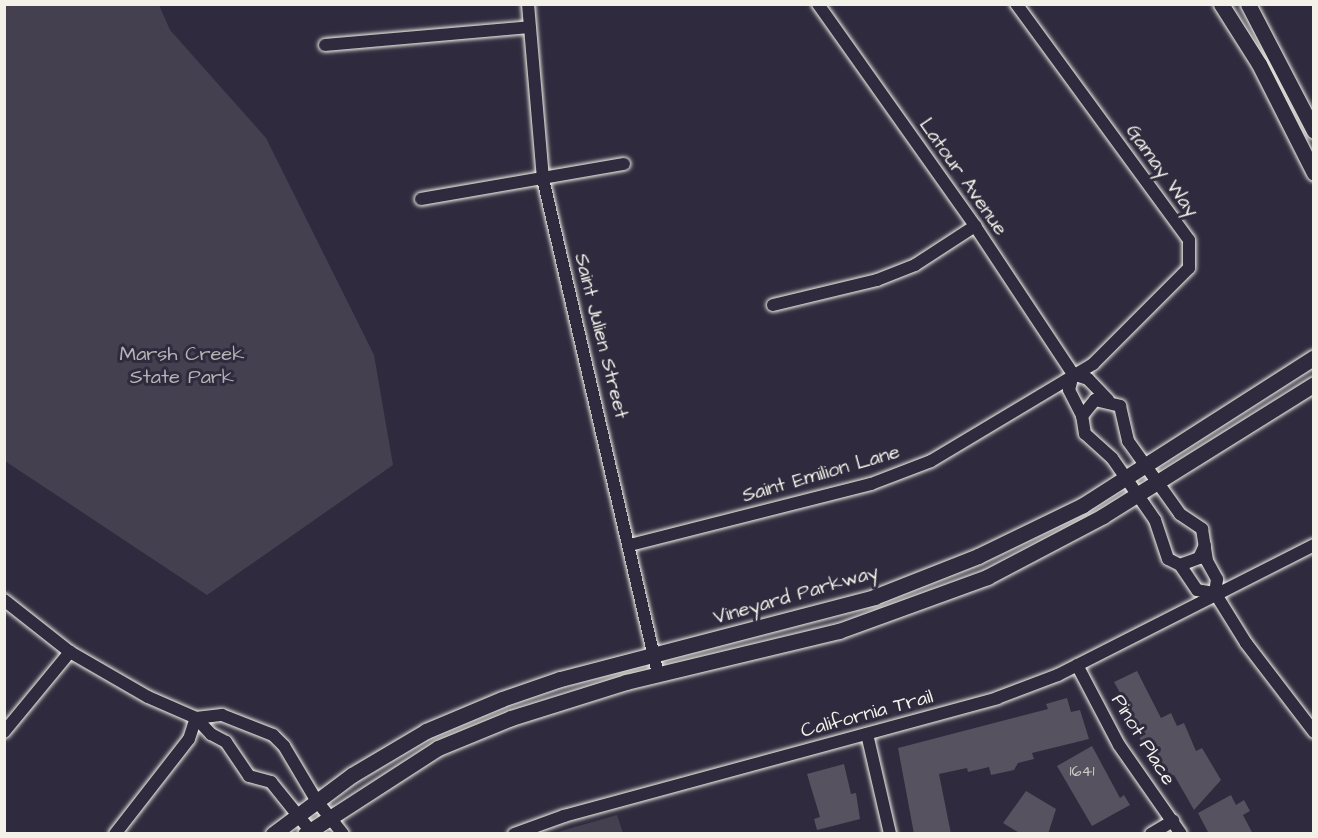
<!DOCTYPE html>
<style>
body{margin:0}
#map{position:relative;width:1318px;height:838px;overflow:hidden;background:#2f2a3d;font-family:"Architects Daughter",sans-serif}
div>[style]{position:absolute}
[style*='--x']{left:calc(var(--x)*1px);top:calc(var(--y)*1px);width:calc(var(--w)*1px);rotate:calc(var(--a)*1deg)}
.green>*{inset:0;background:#454050}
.building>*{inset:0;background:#56525f}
.roads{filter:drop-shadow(0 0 2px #f4f1e8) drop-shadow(0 0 2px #f4f1e8)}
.minor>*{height:12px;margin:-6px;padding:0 6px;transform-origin:6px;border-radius:6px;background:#2f2a3d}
.tertiary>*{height:15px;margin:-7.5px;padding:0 7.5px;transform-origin:7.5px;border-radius:7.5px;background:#2f2a3d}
span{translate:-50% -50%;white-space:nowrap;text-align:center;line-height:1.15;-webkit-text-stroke:6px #2f2a3d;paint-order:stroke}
.number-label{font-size:16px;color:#ccc9c6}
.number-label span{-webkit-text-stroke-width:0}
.street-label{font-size:20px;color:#f4f1e8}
.park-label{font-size:20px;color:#b7b3b3}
.frame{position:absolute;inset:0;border:6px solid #f4f1e8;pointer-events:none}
</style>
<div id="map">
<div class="green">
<i style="clip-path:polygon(4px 5px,159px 5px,170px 30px,266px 138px,374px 355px,393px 465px,207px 595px,5px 461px)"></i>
<i style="clip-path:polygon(617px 815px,623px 833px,555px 833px,568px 829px)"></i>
</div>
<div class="building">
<i style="clip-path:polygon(1137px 671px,1161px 718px,1171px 713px,1177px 726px,1184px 723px,1196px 751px,1202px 748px,1221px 780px,1194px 810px,1174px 775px,1167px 779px,1142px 743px,1136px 731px,1140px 729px,1114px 682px)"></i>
<i style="clip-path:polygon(1067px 698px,1071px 712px,1080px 710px,1089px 739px,1032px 753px,1034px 759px,1018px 763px,1014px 770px,991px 775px,989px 767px,968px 772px,967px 768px,939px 774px,951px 834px,914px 834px,898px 748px,1048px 709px,1046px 704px)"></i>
<i style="clip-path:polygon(1092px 746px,1120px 798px,1124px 795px,1130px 805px,1092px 826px,1057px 766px)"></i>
<i style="clip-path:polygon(844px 764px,851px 794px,856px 793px,860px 819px,817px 830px,814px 819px,820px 817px,807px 774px)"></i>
<i style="clip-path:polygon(1026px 791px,1056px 809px,1048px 834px,1021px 834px,1003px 823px)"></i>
<i style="clip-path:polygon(1231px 795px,1236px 805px,1244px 800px,1250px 811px,1243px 815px,1253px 834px,1209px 834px,1198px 813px)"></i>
</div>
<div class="roads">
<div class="minor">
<i style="--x:528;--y:4;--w:176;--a:85.1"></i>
<i style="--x:543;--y:179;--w:508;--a:76.92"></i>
<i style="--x:818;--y:4;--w:272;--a:54.7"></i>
<i style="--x:975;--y:226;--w:178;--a:56.5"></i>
<i style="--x:1073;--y:374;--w:16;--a:18"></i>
<i style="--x:1088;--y:379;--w:29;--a:46"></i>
<i style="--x:325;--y:45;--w:205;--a:-5"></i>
<i style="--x:421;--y:199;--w:206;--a:-9.8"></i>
<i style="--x:773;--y:305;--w:107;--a:-13.5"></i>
<i style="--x:877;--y:280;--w:41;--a:-21.5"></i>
<i style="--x:915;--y:265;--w:72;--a:-33"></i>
<i style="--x:1073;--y:374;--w:16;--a:104"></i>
<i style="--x:1069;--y:390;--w:29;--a:63"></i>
<i style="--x:630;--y:545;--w:249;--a:-14.2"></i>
<i style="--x:871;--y:484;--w:64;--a:-21"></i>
<i style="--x:931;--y:461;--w:189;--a:-30.9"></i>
<i style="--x:1093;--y:364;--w:136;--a:-45"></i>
<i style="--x:1189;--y:268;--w:28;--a:-90"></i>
<i style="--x:1189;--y:240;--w:293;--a:-126.2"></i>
<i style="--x:1180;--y:565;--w:20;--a:-20"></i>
<i style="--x:1199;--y:558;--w:14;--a:-65"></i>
<i style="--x:1214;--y:593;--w:17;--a:-170"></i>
<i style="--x:1197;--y:590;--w:30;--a:-124"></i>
<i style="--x:1180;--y:565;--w:13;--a:-153"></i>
<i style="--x:1168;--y:559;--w:41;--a:-108.4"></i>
<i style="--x:1155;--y:520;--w:75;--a:-124.7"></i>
<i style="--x:1112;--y:458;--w:36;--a:-138"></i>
<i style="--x:1085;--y:434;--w:18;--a:-99"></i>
<i style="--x:1082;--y:416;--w:21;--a:-51"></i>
<i style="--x:1095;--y:400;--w:26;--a:13"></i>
<i style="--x:1120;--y:406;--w:36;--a:77"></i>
<i style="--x:1128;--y:441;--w:90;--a:54.5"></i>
<i style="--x:1180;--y:514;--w:27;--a:34"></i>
<i style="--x:1202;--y:529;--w:32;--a:81"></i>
<i style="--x:1207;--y:561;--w:21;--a:61"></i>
<i style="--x:1217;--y:579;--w:14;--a:98"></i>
<i style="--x:1215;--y:593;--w:59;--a:58.2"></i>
<i style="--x:1246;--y:643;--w:112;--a:52.6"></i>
<i style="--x:4;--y:600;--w:84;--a:38.2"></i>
<i style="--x:70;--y:652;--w:90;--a:30"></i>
<i style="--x:148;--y:697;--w:52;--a:23.6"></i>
<i style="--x:196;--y:718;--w:22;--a:47"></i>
<i style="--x:211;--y:734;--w:17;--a:28"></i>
<i style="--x:226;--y:742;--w:41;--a:55.9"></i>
<i style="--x:249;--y:776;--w:23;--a:15"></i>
<i style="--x:271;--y:782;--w:67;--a:51.1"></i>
<i style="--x:1077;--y:665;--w:90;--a:62.3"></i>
<i style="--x:1119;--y:745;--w:108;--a:55.1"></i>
<i style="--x:196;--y:718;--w:26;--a:-7"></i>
<i style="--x:222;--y:715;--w:55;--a:21.4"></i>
<i style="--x:273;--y:735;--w:16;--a:45"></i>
<i style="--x:284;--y:746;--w:63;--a:59.3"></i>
<i style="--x:316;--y:800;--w:43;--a:51.5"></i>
<i style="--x:4;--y:732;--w:104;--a:-50.5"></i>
<i style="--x:867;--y:734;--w:103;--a:77"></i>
<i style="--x:115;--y:834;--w:120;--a:-52.1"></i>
<i style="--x:189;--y:739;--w:22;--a:-72"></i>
<i style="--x:514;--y:834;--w:53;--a:-19.8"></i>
<i style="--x:564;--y:816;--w:449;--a:-15.2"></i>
<i style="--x:997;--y:698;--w:65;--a:-20.7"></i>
<i style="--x:1058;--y:675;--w:287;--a:-26.9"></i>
<i style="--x:1151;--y:834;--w:26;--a:-31"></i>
</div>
<div class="tertiary">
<i style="--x:1221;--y:4;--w:71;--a:57.7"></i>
<i style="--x:1259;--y:64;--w:122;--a:63.2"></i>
<i style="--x:1248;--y:4;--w:143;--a:62.5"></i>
<i style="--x:273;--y:834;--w:99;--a:-36.8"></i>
<i style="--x:352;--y:775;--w:86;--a:-30.7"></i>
<i style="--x:426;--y:731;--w:82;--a:-22.8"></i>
<i style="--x:502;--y:699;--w:61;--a:-19"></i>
<i style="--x:560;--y:679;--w:325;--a:-14.6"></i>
<i style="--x:874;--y:597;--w:112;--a:-21.5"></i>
<i style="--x:978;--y:556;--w:117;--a:-25.9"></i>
<i style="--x:1083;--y:505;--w:274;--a:-32.6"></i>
<i style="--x:305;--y:834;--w:158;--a:-32.9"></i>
<i style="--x:438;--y:748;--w:79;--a:-22.3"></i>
<i style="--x:511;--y:718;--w:121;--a:-17.4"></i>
<i style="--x:626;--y:682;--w:219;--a:-13.5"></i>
<i style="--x:839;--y:631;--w:158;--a:-20"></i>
<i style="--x:987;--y:577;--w:131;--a:-27.7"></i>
<i style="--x:1103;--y:516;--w:249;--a:-32"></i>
</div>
</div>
<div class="number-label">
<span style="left:1082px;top:771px">1641</span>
</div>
<div class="street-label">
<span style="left:1162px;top:171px;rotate:54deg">Gamay Way</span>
<span style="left:963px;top:177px;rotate:55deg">Latour Avenue</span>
<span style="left:601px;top:336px;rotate:76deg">Saint Julien Street</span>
<span style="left:821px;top:474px;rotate:-16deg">Saint Emilion Lane</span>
<span style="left:796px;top:595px;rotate:-16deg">Vineyard Parkway</span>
<span style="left:867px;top:714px;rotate:-15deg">California Trail</span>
<span style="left:1143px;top:740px;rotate:58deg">Pinot Place</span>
</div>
<div class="park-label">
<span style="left:182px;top:366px">Marsh Creek<br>State Park</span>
</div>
<div class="frame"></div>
</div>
